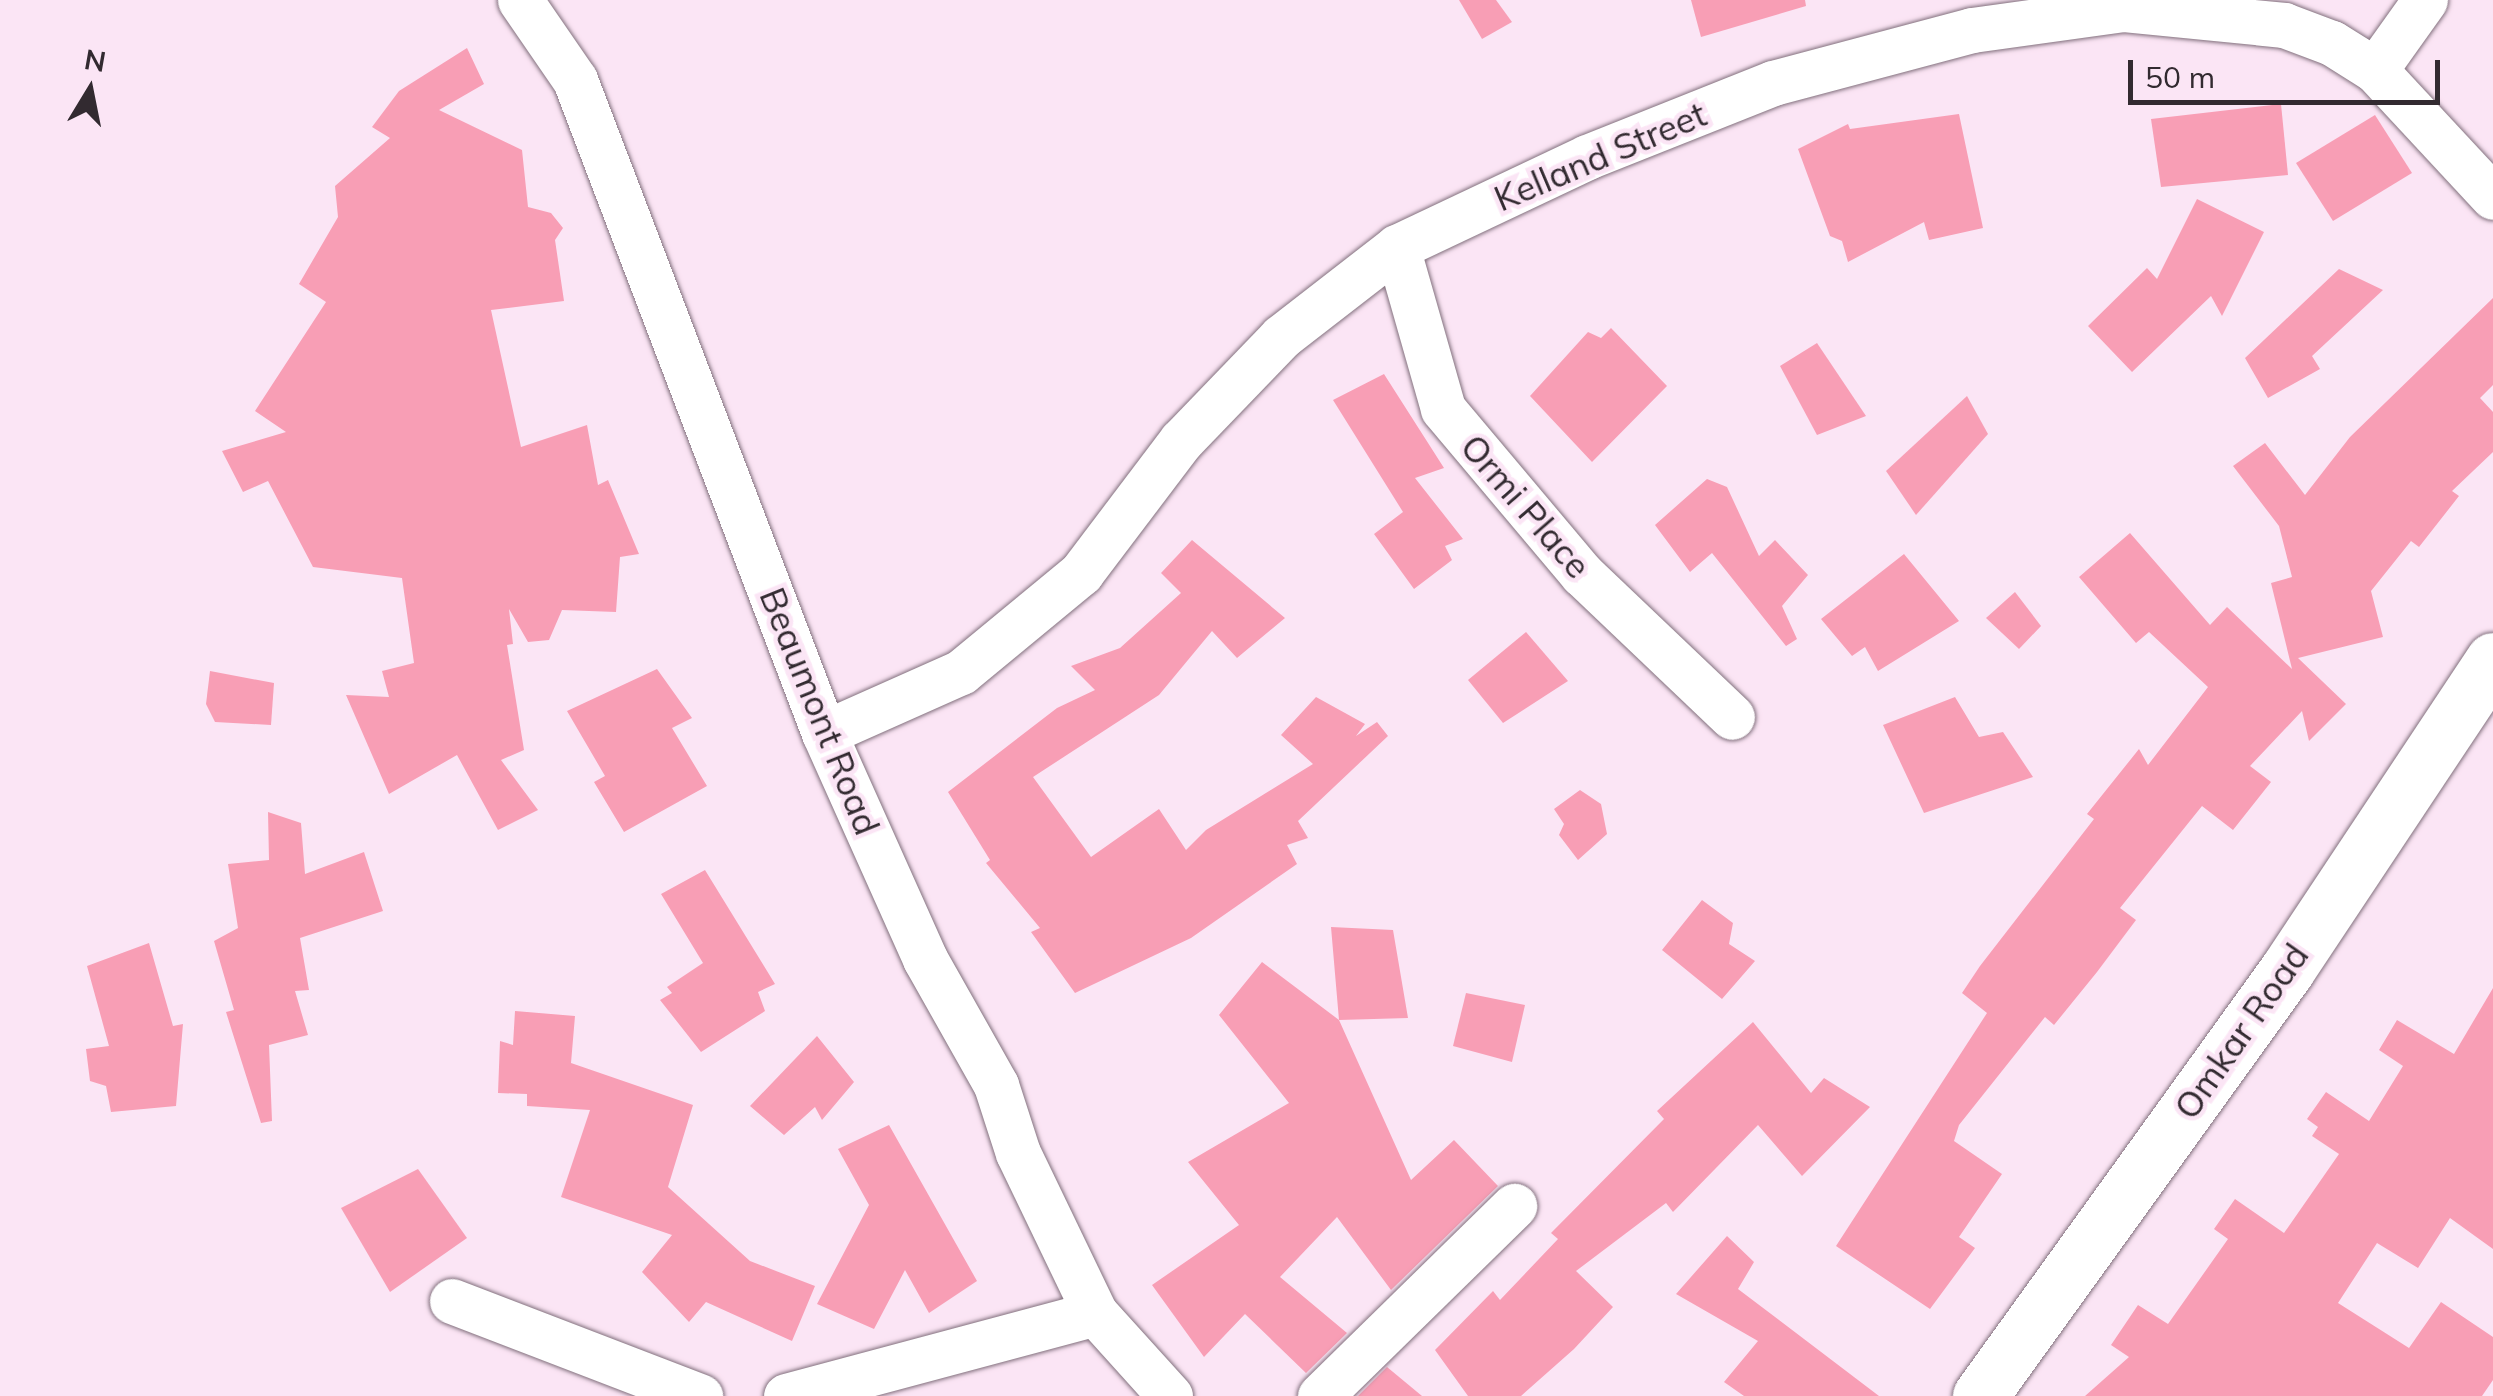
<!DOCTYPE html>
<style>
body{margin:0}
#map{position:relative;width:2493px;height:1396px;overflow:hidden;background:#fbe5f5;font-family:Mulish,sans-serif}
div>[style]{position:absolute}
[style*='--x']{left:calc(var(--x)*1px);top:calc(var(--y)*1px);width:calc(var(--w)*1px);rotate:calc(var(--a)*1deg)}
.building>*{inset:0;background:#f89eb5}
.roads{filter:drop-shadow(0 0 2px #82707d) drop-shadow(0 0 2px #82707d)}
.minor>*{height:45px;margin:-22.5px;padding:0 22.5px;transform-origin:22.5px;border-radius:22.5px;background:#fff}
.tertiary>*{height:55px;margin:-27.5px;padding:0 27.5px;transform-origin:27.5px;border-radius:27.5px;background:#fff}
span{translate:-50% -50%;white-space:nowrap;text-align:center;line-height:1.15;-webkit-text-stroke:9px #fbe5f5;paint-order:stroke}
.street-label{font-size:35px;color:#322a30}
.north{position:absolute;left:40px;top:40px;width:100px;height:100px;-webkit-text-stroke:8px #fbe5f5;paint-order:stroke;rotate:10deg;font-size:28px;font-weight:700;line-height:40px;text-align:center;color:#322a30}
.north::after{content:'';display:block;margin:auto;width:35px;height:45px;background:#322a30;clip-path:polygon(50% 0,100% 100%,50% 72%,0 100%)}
.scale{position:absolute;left:2128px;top:60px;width:312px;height:45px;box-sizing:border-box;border:5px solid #322a30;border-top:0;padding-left:12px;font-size:30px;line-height:35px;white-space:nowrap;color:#322a30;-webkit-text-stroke:8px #fbe5f5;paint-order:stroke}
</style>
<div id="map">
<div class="building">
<i style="clip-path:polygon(1459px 0,1496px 0,1512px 22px,1482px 39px)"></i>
<i style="clip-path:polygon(1691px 0,1805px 0,1806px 6px,1701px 37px)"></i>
<i style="clip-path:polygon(467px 48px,484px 84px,439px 110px,522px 150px,528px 207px,551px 213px,563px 228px,555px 240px,564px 301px,491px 310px,521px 447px,587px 425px,598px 485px,608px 480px,639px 554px,620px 557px,616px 612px,562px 610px,549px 640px,528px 642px,509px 609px,513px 644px,507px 645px,524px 750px,501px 760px,538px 810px,498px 830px,457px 755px,389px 794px,346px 695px,389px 697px,382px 671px,414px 663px,402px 578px,313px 567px,268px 481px,243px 492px,222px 451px,286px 432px,255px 411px,326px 302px,299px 284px,338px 217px,335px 186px,390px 138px,372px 127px,399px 91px)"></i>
<i style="clip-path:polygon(2281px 104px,2288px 175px,2161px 187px,2151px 119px)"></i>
<i style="clip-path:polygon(1959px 114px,1983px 228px,1929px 240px,1924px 222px,1848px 262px,1842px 241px,1830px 236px,1798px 149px,1848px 124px,1850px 129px)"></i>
<i style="clip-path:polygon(2375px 115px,2412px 173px,2333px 221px,2296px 163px)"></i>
<i style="clip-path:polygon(2197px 199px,2264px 232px,2222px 316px,2211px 296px,2132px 372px,2088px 326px,2147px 268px,2157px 279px)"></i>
<i style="clip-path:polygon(2339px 269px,2383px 290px,2312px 356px,2320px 369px,2268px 398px,2245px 358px)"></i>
<i style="clip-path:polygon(2493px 298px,2493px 385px,2480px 398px,2493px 412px,2493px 452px,2452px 491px,2459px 496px,2419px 547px,2411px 541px,2371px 591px,2383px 637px,2298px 658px,2346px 704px,2309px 741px,2302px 711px,2250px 766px,2271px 782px,2233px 830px,2202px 806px,2120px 908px,2136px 920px,2097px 972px,2054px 1025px,2045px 1017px,1959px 1125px,1954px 1141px,2002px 1174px,1959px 1237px,1975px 1248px,1930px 1309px,1836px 1246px,1987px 1013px,1962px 993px,1980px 966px,2094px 819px,2087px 814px,2139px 749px,2148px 765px,2208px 687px,2149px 632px,2136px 643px,2079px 577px,2130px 533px,2210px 625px,2227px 607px,2292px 669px,2271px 583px,2292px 577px,2279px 526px,2233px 466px,2265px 443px,2305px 495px,2350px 437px)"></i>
<i style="clip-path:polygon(1611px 328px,1667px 386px,1592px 462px,1530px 396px,1588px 332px,1601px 338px)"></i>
<i style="clip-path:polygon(1817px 343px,1866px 416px,1817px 435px,1780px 366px)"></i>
<i style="clip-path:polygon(1384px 374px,1444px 468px,1415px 478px,1463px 539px,1445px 546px,1452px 560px,1414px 589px,1374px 534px,1403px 512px,1333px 400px)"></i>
<i style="clip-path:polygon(1967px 396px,1988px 434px,1916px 515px,1886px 471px)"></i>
<i style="clip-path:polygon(1707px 479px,1727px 487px,1759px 556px,1775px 540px,1808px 575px,1782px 606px,1797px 639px,1786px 646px,1712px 553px,1690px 572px,1655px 525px)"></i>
<i style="clip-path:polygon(1192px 540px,1285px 618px,1237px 658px,1212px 631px,1159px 695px,1033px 777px,1091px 857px,1159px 809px,1186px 850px,1206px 830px,1313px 764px,1281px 735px,1316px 697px,1365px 724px,1356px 736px,1377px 722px,1388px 736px,1298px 821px,1308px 838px,1287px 845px,1297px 864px,1191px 938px,1075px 993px,1031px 932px,1040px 928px,986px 863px,990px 860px,948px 792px,1057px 708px,1095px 690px,1071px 666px,1120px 648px,1181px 593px,1161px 573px)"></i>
<i style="clip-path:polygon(1904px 554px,1959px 621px,1878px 671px,1865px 647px,1852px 656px,1821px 619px)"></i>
<i style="clip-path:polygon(2015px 592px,2041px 626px,2019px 649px,1986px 618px)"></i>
<i style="clip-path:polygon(1526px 632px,1568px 681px,1503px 723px,1468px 680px)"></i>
<i style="clip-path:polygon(657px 669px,692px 718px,672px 728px,707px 786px,624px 832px,594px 782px,605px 776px,567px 711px)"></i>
<i style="clip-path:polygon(210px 671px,274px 683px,271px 725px,215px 722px,206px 704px)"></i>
<i style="clip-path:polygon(1955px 697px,1979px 737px,2003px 732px,2033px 777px,1924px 813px,1883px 725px)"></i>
<i style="clip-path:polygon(1580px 790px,1601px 804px,1607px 834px,1578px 860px,1559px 835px,1564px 824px,1554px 809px)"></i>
<i style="clip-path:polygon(268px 812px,301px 823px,305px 874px,364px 852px,383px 911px,300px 938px,309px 990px,295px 991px,308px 1035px,269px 1045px,272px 1121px,261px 1123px,226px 1012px,234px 1010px,214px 941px,238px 928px,228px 864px,269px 860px)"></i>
<i style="clip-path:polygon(705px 870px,775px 984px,758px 992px,765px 1011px,701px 1052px,660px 1000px,672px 993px,667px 987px,703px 963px,661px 894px)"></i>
<i style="clip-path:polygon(1702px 900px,1733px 923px,1729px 944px,1755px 961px,1722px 999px,1662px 950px)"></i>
<i style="clip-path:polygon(1331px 927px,1393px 930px,1408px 1018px,1339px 1020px,1411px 1180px,1454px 1140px,1498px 1186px,1391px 1290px,1337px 1217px,1280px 1277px,1347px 1333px,1306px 1373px,1245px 1314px,1204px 1357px,1152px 1285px,1239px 1225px,1188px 1162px,1289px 1103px,1219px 1015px,1262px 962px,1339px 1020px)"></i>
<i style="clip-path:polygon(149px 943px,173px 1026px,183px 1024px,176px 1106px,111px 1112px,106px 1086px,90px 1081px,86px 1049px,109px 1046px,87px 966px)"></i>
<i style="clip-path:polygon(2493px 988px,2493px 1249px,2450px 1218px,2418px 1268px,2377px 1243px,2338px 1303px,2409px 1348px,2441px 1302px,2493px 1337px,2493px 1380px,2482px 1396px,2085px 1396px,2129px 1357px,2111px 1345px,2138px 1305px,2168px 1324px,2228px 1239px,2214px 1229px,2235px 1199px,2284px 1233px,2339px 1154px,2312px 1136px,2318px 1127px,2307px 1119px,2326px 1092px,2369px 1121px,2403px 1066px,2379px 1050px,2397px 1020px,2454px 1054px)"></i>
<i style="clip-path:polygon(1466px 993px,1525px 1005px,1512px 1062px,1453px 1046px)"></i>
<i style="clip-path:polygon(515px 1011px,575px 1016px,571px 1063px,693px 1105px,668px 1187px,750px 1261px,815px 1286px,792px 1341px,706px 1302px,689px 1322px,642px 1272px,672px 1235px,561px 1197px,590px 1110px,527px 1106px,527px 1094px,498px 1093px,500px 1041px,513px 1045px)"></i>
<i style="clip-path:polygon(1753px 1022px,1811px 1093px,1824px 1078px,1870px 1107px,1802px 1176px,1758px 1125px,1673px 1212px,1666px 1203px,1576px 1271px,1613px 1307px,1574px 1349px,1521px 1396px,1468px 1396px,1435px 1350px,1493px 1291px,1500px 1300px,1558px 1239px,1551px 1233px,1664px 1119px,1657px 1111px)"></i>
<i style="clip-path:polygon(817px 1036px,854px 1082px,822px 1120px,815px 1107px,784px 1135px,750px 1106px)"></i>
<i style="clip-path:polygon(889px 1125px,977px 1281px,929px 1313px,905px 1270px,874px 1329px,817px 1304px,869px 1205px,838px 1149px)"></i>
<i style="clip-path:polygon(418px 1169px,467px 1238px,390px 1292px,341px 1208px)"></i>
<i style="clip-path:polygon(1727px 1236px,1754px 1262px,1738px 1289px,1879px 1396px,1744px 1396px,1724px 1382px,1758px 1341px,1676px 1294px)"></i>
<i style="clip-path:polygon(1387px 1367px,1422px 1396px,1358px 1396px)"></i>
</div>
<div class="roads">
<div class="minor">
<i style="--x:520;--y:0;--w:97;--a:55.5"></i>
<i style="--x:575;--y:80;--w:699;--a:69.13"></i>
<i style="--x:824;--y:733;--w:248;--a:65.9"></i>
<i style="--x:925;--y:959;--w:145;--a:60.6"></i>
<i style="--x:996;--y:1085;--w:71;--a:72.1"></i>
<i style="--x:1018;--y:1153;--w:178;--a:64.3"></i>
<i style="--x:1095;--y:1313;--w:112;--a:47.9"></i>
<i style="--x:2375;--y:70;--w:86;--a:-54.5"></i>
<i style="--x:1397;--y:247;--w:168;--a:74.1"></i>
<i style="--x:1443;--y:409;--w:216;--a:49.9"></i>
<i style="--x:1582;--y:574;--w:207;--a:43.6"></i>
<i style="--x:824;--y:733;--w:150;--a:-24"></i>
<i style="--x:961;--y:672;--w:156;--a:-39.5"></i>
<i style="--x:1081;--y:573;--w:166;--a:-52.9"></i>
<i style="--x:1181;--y:441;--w:144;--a:-46.1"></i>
<i style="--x:1281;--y:337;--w:147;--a:-37.8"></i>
<i style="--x:1397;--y:247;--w:210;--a:-25.3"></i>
<i style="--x:1587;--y:157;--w:200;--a:-21.7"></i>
<i style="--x:1773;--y:83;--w:206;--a:-14.9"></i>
<i style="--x:1972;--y:30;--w:153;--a:-7.9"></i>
<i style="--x:2124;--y:9;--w:161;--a:5.7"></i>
<i style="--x:2284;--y:25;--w:51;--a:20.6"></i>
<i style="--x:2332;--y:43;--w:51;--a:32.1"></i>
<i style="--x:2375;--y:70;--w:173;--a:47.1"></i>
<i style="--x:452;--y:1301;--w:266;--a:21"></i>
<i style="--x:786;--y:1396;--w:320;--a:-15"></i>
<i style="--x:1320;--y:1396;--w:272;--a:-44.4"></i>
</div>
<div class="tertiary">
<i style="--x:1980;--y:1396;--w:525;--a:-54.22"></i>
<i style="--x:2287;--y:970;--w:372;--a:-56.4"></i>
</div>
</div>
<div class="street-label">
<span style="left:1600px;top:156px;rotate:-23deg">Kelland Street</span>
<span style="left:1526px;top:506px;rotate:49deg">Ormi Place</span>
<span style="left:820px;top:711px;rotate:68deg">Beaumont Road</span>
<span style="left:2241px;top:1031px;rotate:-55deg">Omkar Road</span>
</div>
<div class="north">N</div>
<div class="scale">50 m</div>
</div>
